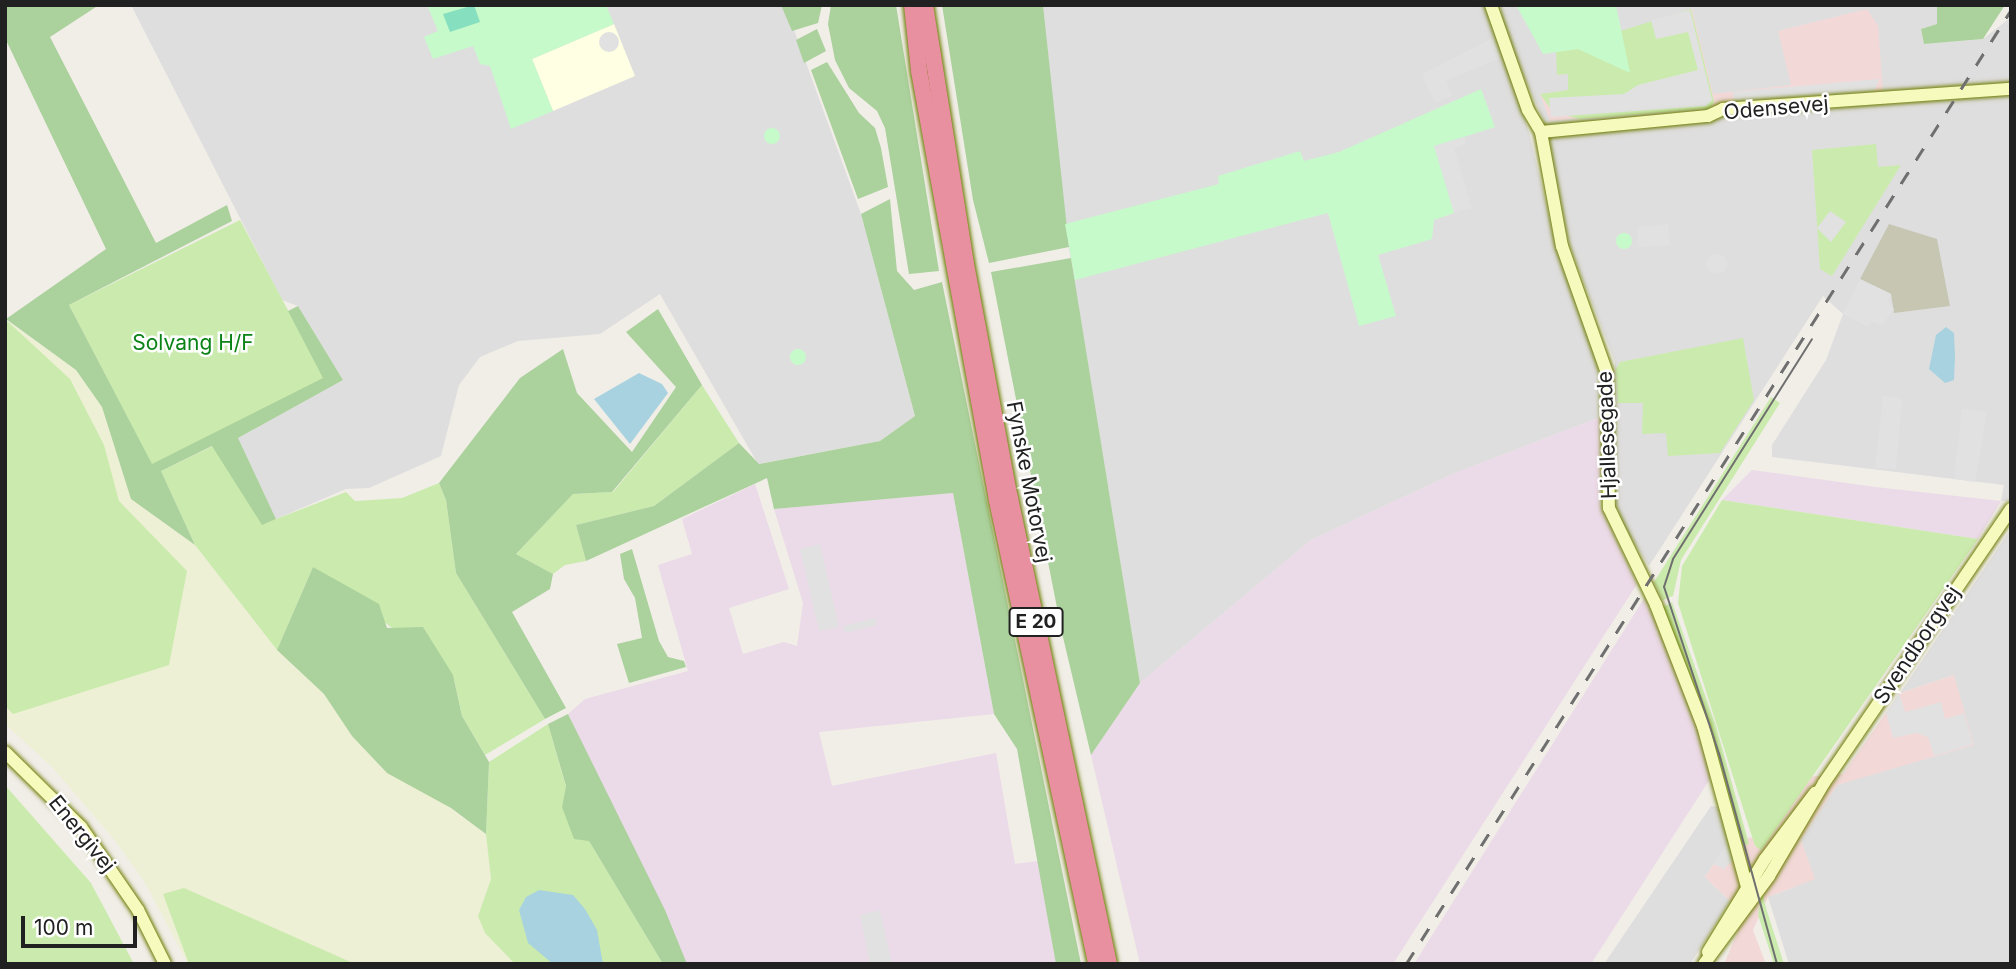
<!DOCTYPE html>
<style>
body{margin:0}
#map{position:relative;width:2016px;height:969px;overflow:hidden;background:#f1eee8;font-family:Inter,sans-serif}
div>[style]{position:absolute}
[style*='--x']{left:calc(var(--x)*1px);top:calc(var(--y)*1px);width:calc(var(--w)*1px);rotate:calc(var(--a)*1deg)}
.residential>*{inset:0;background:#dfdede}
.commercial>*{inset:0;background:#f2d9d8}
.industrial>*{inset:0;background:#ebdae7}
.education>*{inset:0;background:#ffffe3}
.construction>*{inset:0;background:#c6c6b3}
.farmland>*{inset:0;background:#edf0d4}
.grass>*{inset:0;background:#cbebae}
.forest>*{inset:0;background:#abd19c}
.park>*{inset:0;background:#c6facb}
.round{border-radius:50%}
.pitch>*{inset:0;background:#86e0bf}
.parking>*{inset:0;background:#e1e1e1}
.water>*{inset:0;background:#a8d2df}
.roads{filter:drop-shadow(0 0 2px #6d7c04) drop-shadow(0 0 2px #6d7c04)}
.secondary>*{height:12px;margin:-6px;padding:0 6px;transform-origin:6px;border-radius:6px;background:#f6fabd}
.highway>*{height:16px;margin:-8px;padding:0 8px;transform-origin:8px;border-radius:8px;background:#e8909f}
.tram>*{height:2px;margin:-1px;padding:0 1px;transform-origin:1px;border-radius:1px;background:#6f6f6f}
.rail>*{height:2.5px;margin-top:-1.25px;transform-origin:0;background:repeating-linear-gradient(90deg,#6f6f6f 0 14px,transparent 0 28px)}
span{translate:-50% -50%;white-space:nowrap;text-align:center;line-height:1.15;-webkit-text-stroke:5px #fff;paint-order:stroke}
.shield-label span{padding:2px 5px;background:#fff;border:2px solid;border-radius:5px;-webkit-text-stroke-width:0}
.shield-label{font-size:19px;color:#212121;font-weight:700}
.street-label{font-size:21px;color:#212121}
.park-label{font-size:21px;color:#0b8317}
.frame{position:absolute;inset:0;border:7px solid #212121;pointer-events:none}
.scale{position:absolute;left:21px;top:916px;width:116px;height:32px;box-sizing:border-box;border:4px solid #212121;border-top:0;padding-left:9px;font-size:21px;line-height:24px;white-space:nowrap;color:#212121;-webkit-text-stroke:5px #fff;paint-order:stroke}
</style>
<div id="map">
<div class="residential">
<i style="clip-path:polygon(131px 5px,785px 5px,861px 214px,915px 416px,880px 441px,758px 464px,660px 294px,600px 334px,518px 341px,480px 357px,459px 385px,441px 456px,369px 488px,346px 489px,276px 519px,238px 438px,343px 380px,298px 306px,282px 300px)"></i>
<i style="clip-path:polygon(1043px 5px,1486px 5px,1529px 132px,1558px 255px,1597px 359px,1603px 416px,1455px 473px,1311px 540px,1140px 683px,1065px 224px)"></i>
<i style="clip-path:polygon(1500px 5px,1937px 5px,1937px 24px,1921px 29px,1924px 44px,1983px 39px,2011px 17px,2011px 501px,2001px 501px,2004px 485px,1772px 457px,1772px 445px,1826px 360px,1843px 314px,1823px 296px,1649px 566px,1622px 523px,1613px 494px,1615px 362px,1569px 243px,1544px 121px,1506px 37px)"></i>
<i style="clip-path:polygon(2011px 529px,2011px 964px,1789px 964px,1768px 897px,1794px 887px,1801px 840px,1837px 785px,1892px 767px,1954px 675px,1900px 693px)"></i>
<i style="clip-path:polygon(1711px 806px,1718px 807px,1728px 843px,1705px 877px,1730px 901px,1690px 964px,1604px 964px)"></i>
</div>
<div class="commercial">
<i style="clip-path:polygon(1692px 9px,1713px 94px,1791px 85px,1778px 31px,1867px 9px,1878px 26px,1883px 91px,1550px 121px,1540px 94px,1568px 90px,1568px 74px,1557px 75px,1623px 31px)"></i>
<i style="clip-path:polygon(1954px 675px,1974px 745px,1837px 785px,1801px 840px,1815px 879px,1768px 897px,1753px 930px,1766px 964px,1724px 964px,1738px 931px,1730px 901px,1705px 877px,1728px 843px,1753px 837px,1737px 782px,1843px 774px,1900px 693px)"></i>
</div>
<div class="industrial">
<i style="clip-path:polygon(1603px 416px,1600px 505px,1637px 584px,1393px 964px,1140px 964px,1091px 755px,1140px 683px,1311px 540px,1455px 473px)"></i>
<i style="clip-path:polygon(1752px 470px,1875px 487px,2001px 501px,1978px 539px,1722px 500px)"></i>
<i style="clip-path:polygon(755px 484px,789px 589px,729px 608px,743px 654px,784px 642px,797px 646px,803px 603px,774px 509px,953px 493px,994px 714px,819px 732px,832px 786px,996px 753px,1015px 864px,1038px 861px,1056px 964px,687px 964px,568px 714px,585px 699px,688px 671px,658px 565px,692px 554px,682px 519px)"></i>
<i style="clip-path:polygon(1645px 597px,1684px 691px,1711px 767px,1710px 779px,1591px 964px,1414px 964px)"></i>
</div>
<div class="education">
<i style="clip-path:polygon(614px 24px,635px 76px,553px 111px,532px 59px)"></i>
</div>
<div class="construction">
<i style="clip-path:polygon(1889px 224px,1937px 239px,1950px 306px,1894px 313px,1891px 294px,1860px 279px)"></i>
</div>
<div class="farmland">
<i style="clip-path:polygon(5px 319px,76px 370px,102px 407px,131px 499px,195px 545px,277px 650px,324px 694px,352px 736px,486px 834px,491px 879px,478px 916px,485px 933px,515px 964px,188px 964px,144px 881px,113px 838px,53px 768px,5px 724px)"></i>
</div>
<div class="grass">
<i style="clip-path:polygon(1691px 9px,1714px 102px,1710px 108px,1580px 119px,1553px 112px,1540px 94px,1568px 90px,1568px 74px,1557px 75px,1556px 51px)"></i>
<i style="clip-path:polygon(1876px 144px,1878px 167px,1901px 165px,1832px 276px,1820px 269px,1812px 150px)"></i>
<i style="clip-path:polygon(240px 220px,324px 378px,152px 465px,69px 305px)"></i>
<i style="clip-path:polygon(5px 319px,70px 379px,104px 445px,119px 501px,187px 571px,169px 665px,13px 714px,5px 706px)"></i>
<i style="clip-path:polygon(1743px 338px,1754px 400px,1720px 453px,1668px 456px,1666px 433px,1642px 434px,1643px 403px,1618px 403px,1616px 369px,1620px 362px)"></i>
<i style="clip-path:polygon(702px 385px,739px 443px,654px 506px,576px 525px,586px 561px,565px 565px,553px 574px,516px 554px,573px 494px,613px 492px)"></i>
<i style="clip-path:polygon(1771px 397px,1780px 403px,1681px 560px,1673px 596px,1663px 600px,1654px 582px)"></i>
<i style="clip-path:polygon(213px 446px,263px 524px,346px 492px,355px 501px,402px 498px,439px 483px,446px 500px,456px 573px,545px 719px,485px 755px,462px 716px,453px 675px,313px 567px,277px 650px,195px 545px,161px 471px)"></i>
<i style="clip-path:polygon(1722px 500px,1978px 539px,1761px 850px,1755px 846px,1678px 603px,1682px 566px)"></i>
<i style="clip-path:polygon(1672px 602px,1716px 726px,1749px 844px,1741px 846px,1663px 607px)"></i>
<i style="clip-path:polygon(548px 724px,566px 787px,562px 807px,589px 841px,663px 964px,515px 964px,485px 933px,478px 916px,491px 879px,486px 834px,489px 762px)"></i>
<i style="clip-path:polygon(5px 785px,91px 883px,134px 964px,5px 964px)"></i>
<i style="clip-path:polygon(184px 888px,355px 964px,189px 964px,163px 894px)"></i>
<i style="clip-path:polygon(1762px 893px,1767px 911px,1784px 964px,1774px 964px,1758px 915px)"></i>
</div>
<div class="forest">
<i style="clip-path:polygon(5px 5px,99px 5px,50px 37px,156px 243px,227px 205px,232px 221px,69px 305px,152px 464px,323px 378px,288px 311px,298px 306px,343px 380px,238px 438px,276px 519px,262px 525px,212px 446px,161px 471px,195px 545px,131px 499px,102px 407px,76px 370px,6px 319px,106px 249px,5px 38px)"></i>
<i style="clip-path:polygon(781px 5px,822px 5px,818px 23px,792px 31px)"></i>
<i style="clip-path:polygon(831px 5px,896px 5px,939px 271px,909px 274px,885px 128px,877px 111px,849px 88px,835px 60px,828px 24px)"></i>
<i style="clip-path:polygon(942px 5px,1043px 5px,1069px 247px,989px 263px,973px 200px)"></i>
<i style="clip-path:polygon(1937px 5px,2005px 5px,1983px 39px,1924px 44px,1921px 29px,1937px 24px)"></i>
<i style="clip-path:polygon(817px 29px,826px 51px,804px 63px,796px 40px)"></i>
<i style="clip-path:polygon(827px 62px,859px 113px,875px 128px,881px 148px,888px 187px,858px 199px,811px 70px)"></i>
<i style="clip-path:polygon(890px 199px,897px 271px,914px 290px,942px 282px,1081px 964px,1056px 964px,1017px 749px,994px 714px,953px 493px,774px 509px,767px 478px,586px 561px,576px 525px,654px 506px,739px 443px,759px 464px,880px 441px,915px 416px,861px 214px)"></i>
<i style="clip-path:polygon(1071px 258px,1140px 683px,1091px 755px,1062px 633px,991px 272px)"></i>
<i style="clip-path:polygon(658px 309px,702px 385px,612px 492px,573px 494px,516px 554px,553px 574px,550px 589px,512px 612px,566px 708px,545px 719px,456px 573px,446px 500px,439px 483px,520px 378px,563px 349px,577px 393px,632px 452px,676px 387px,626px 332px)"></i>
<i style="clip-path:polygon(632px 549px,659px 641px,668px 657px,684px 661px,686px 667px,629px 683px,617px 644px,642px 638px,635px 598px,624px 579px,620px 554px)"></i>
<i style="clip-path:polygon(313px 567px,379px 604px,387px 628px,423px 627px,453px 675px,462px 716px,489px 762px,486px 834px,451px 808px,387px 773px,352px 736px,324px 694px,277px 650px)"></i>
<i style="clip-path:polygon(568px 714px,665px 910px,687px 964px,663px 964px,589px 841px,574px 839px,562px 807px,566px 786px,548px 724px)"></i>
</div>
<div class="park">
<i style="clip-path:polygon(427px 5px,606px 5px,614px 24px,532px 59px,553px 111px,511px 129px,490px 66px,480px 64px,473px 46px,433px 59px,424px 37px,438px 31px)"></i>
<i style="clip-path:polygon(1516px 5px,1616px 5px,1630px 73px,1578px 49px,1543px 54px)"></i>
<i style="clip-path:polygon(1481px 89px,1495px 127px,1435px 146px,1454px 213px,1434px 220px,1432px 239px,1378px 255px,1396px 316px,1359px 326px,1328px 213px,1075px 280px,1065px 224px,1219px 184px,1218px 176px,1300px 151px,1304px 161px,1339px 152px)"></i>
<i class="round" style="left:764px;top:128px;width:16px;height:16px"></i>
<i class="round" style="left:1616px;top:233px;width:16px;height:16px"></i>
<i class="round" style="left:790px;top:349px;width:16px;height:16px"></i>
</div>
<div class="pitch">
<i style="clip-path:polygon(474px 5px,480px 22px,450px 32px,443px 14px)"></i>
</div>
<div class="parking">
<i style="clip-path:polygon(1690px 10px,1712px 100px,1706px 106px,1551px 117px,1549px 98px,1624px 94px,1638px 85px,1698px 70px,1688px 32px,1656px 39px,1651px 20px)"></i>
<i class="round" style="left:599px;top:32px;width:20px;height:20px"></i>
<i style="clip-path:polygon(1493px 38px,1500px 58px,1446px 81px,1452px 96px,1435px 103px,1422px 74px)"></i>
<i style="clip-path:polygon(1879px 79px,1874px 92px,1734px 104px,1733px 92px)"></i>
<i style="clip-path:polygon(1464px 137px,1466px 144px,1454px 148px,1472px 208px,1454px 213px,1434px 146px)"></i>
<i style="clip-path:polygon(1830px 211px,1846px 222px,1831px 242px,1817px 228px)"></i>
<i style="clip-path:polygon(1668px 224px,1670px 245px,1638px 247px,1637px 227px)"></i>
<i class="round" style="left:1707px;top:254px;width:20px;height:20px"></i>
<i style="clip-path:polygon(1860px 279px,1891px 294px,1888px 300px,1894px 309px,1882px 325px,1871px 322px,1868px 327px,1843px 314px)"></i>
<i style="clip-path:polygon(1883px 396px,1902px 398px,1896px 469px,1875px 468px)"></i>
<i style="clip-path:polygon(1962px 409px,1987px 412px,1975px 482px,1954px 479px)"></i>
<i style="clip-path:polygon(820px 544px,839px 627px,819px 631px,800px 549px)"></i>
<i style="clip-path:polygon(875px 618px,877px 625px,845px 633px,843px 626px)"></i>
<i style="clip-path:polygon(1899px 693px,1905px 712px,1941px 702px,1945px 719px,1964px 713px,1973px 744px,1934px 756px,1928px 737px,1916px 733px,1893px 738px,1886px 713px)"></i>
<i style="clip-path:polygon(1728px 843px,1733px 860px,1724px 869px,1713px 864px)"></i>
<i style="clip-path:polygon(880px 910px,892px 964px,870px 964px,860px 915px)"></i>
</div>
<div class="water">
<i style="clip-path:polygon(1946px 327px,1954px 333px,1955px 357px,1954px 380px,1945px 383px,1929px 369px,1936px 335px)"></i>
<i style="clip-path:polygon(639px 373px,662px 384px,668px 393px,630px 444px,594px 399px)"></i>
<i style="clip-path:polygon(539px 890px,573px 895px,585px 909px,597px 930px,603px 964px,553px 964px,528px 943px,519px 910px,526px 897px)"></i>
</div>
<div class="roads">
<div class="secondary">
<i style="--x:1491;--y:5;--w:111;--a:70.6"></i>
<i style="--x:1528;--y:110;--w:26;--a:59"></i>
<i style="--x:1541;--y:132;--w:116;--a:79.6"></i>
<i style="--x:1562;--y:246;--w:135;--a:70.5"></i>
<i style="--x:1607;--y:373;--w:135;--a:89.2"></i>
<i style="--x:1609;--y:508;--w:108;--a:64.1"></i>
<i style="--x:1656;--y:605;--w:130;--a:68.8"></i>
<i style="--x:1703;--y:726;--w:181;--a:74.7"></i>
<i style="--x:1541;--y:132;--w:168;--a:-5.5"></i>
<i style="--x:1708;--y:116;--w:17;--a:-25"></i>
<i style="--x:1723;--y:109;--w:289;--a:-4"></i>
<i style="--x:5;--y:752;--w:107;--a:44.6"></i>
<i style="--x:81;--y:827;--w:101;--a:55.5"></i>
<i style="--x:138;--y:910;--w:60;--a:63.4"></i>
<i style="--x:1708;--y:952;--w:109;--a:-58.5"></i>
<i style="--x:1765;--y:859;--w:83;--a:-52.9"></i>
<i style="--x:1704;--y:964;--w:109;--a:-53.5"></i>
<i style="--x:1769;--y:876;--w:108;--a:-59.4"></i>
<i style="--x:1824;--y:783;--w:332;--a:-55.7"></i>
</div>
<div class="highway">
<i style="--x:912;--y:5;--w:66;--a:83.9"></i>
<i style="--x:919;--y:71;--w:437;--a:79.7"></i>
<i style="--x:997;--y:501;--w:473;--a:77.9"></i>
<i style="--x:925;--y:5;--w:262;--a:81"></i>
<i style="--x:966;--y:264;--w:238;--a:79.4"></i>
<i style="--x:1010;--y:498;--w:476;--a:78"></i>
</div>
</div>
<div class="tram">
<i style="--x:1777;--y:964;--w:218;--a:-105.4"></i>
<i style="--x:1719;--y:754;--w:176;--a:-108.2"></i>
<i style="--x:1664;--y:587;--w:29;--a:-72"></i>
<i style="--x:1673;--y:559;--w:260;--a:-57.7"></i>
</div>
<div class="rail">
<i style="--x:1406;--y:964;--w:1130;--a:-57.62"></i>
</div>
<div class="shield-label">
<span style="left:1036px;top:622px">E 20</span>
</div>
<div class="street-label">
<span style="left:1776px;top:108px;rotate:-5deg">Odensevej</span>
<span style="left:1607px;top:435px;rotate:-92deg">Hjallesegade</span>
<span style="left:1029px;top:482px;rotate:79deg">Fynske Motorvej</span>
<span style="left:1917px;top:645px;rotate:-56deg">Svendborgvej</span>
<span style="left:82px;top:834px;rotate:51deg">Energivej</span>
</div>
<div class="park-label">
<span style="left:193px;top:343px">Solvang H/F</span>
</div>
<div class="frame"></div>
<div class="scale">100 m</div>
</div>
